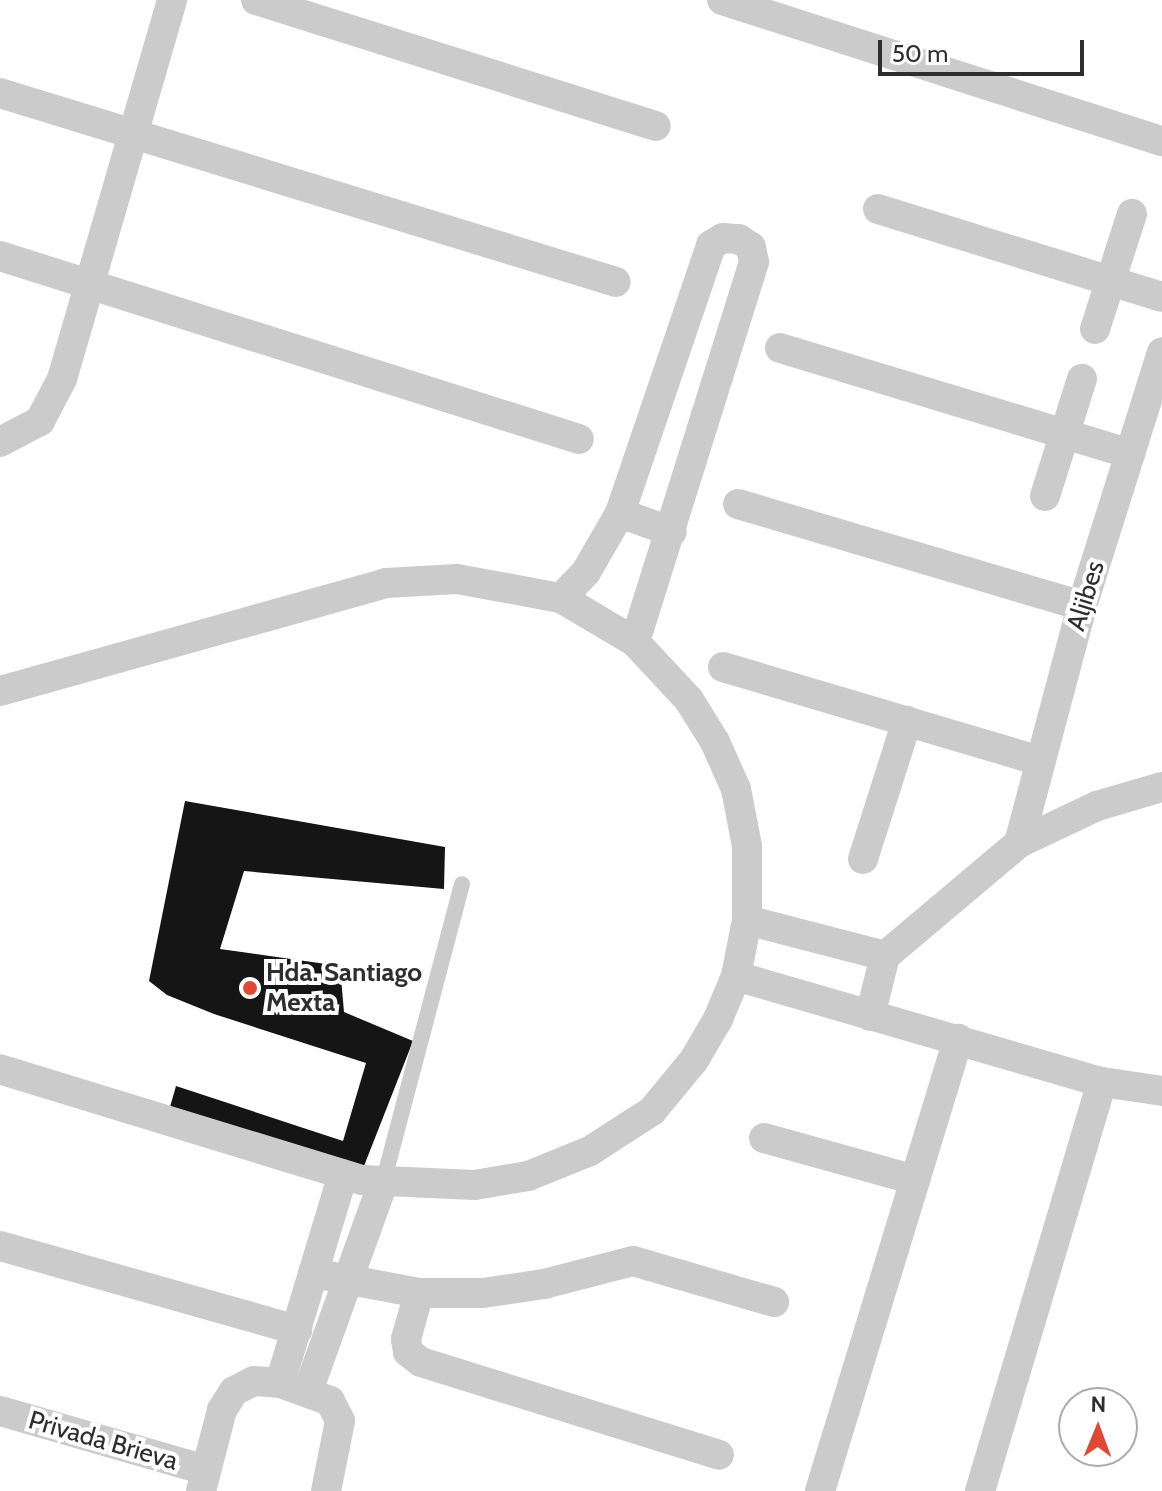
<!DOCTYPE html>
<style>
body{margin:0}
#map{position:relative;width:1162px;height:1491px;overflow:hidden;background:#fff;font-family:Cabin,sans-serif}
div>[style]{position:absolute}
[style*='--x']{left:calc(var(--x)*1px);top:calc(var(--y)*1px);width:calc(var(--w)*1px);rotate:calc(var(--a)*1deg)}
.building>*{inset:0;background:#151515}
.lane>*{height:16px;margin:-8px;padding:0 8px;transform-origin:8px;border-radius:8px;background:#cbcbcb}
.street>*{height:30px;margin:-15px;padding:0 15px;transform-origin:15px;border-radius:15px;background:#cbcbcb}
.dots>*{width:22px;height:22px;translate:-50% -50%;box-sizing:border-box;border:4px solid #fff;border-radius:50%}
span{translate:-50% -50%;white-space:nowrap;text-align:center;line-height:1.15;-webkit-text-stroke:8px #fff;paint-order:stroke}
.street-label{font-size:26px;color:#2e2e2e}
.poi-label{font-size:26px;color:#2e2e2e;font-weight:700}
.left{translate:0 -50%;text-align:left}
.north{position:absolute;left:1058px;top:1387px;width:80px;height:80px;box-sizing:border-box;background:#fff;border:2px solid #ababab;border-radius:50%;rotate:1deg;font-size:22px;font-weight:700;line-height:32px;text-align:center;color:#2e2e2e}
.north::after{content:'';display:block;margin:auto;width:28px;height:36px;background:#e04836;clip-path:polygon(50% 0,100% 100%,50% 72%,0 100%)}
.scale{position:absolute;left:878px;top:40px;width:206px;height:36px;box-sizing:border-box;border:4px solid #2e2e2e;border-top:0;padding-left:10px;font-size:24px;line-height:28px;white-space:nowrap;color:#2e2e2e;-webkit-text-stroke:6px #fff;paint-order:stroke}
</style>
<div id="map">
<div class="building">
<i style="clip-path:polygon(185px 801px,445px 847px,444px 889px,244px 871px,220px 949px,340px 966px,344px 1012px,413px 1041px,364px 1166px,170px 1107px,176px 1086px,343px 1141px,366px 1063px,214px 1014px,167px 995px,149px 981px)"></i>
</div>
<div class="lane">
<i style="--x:383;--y:1183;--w:309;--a:-75.2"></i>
</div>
<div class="street">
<i style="--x:256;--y:0;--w:419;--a:17.5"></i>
<i style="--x:722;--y:0;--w:462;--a:17.8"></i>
<i style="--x:0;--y:93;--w:644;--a:17.06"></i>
<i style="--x:878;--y:209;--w:297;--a:17.2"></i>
<i style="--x:0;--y:256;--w:607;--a:17.54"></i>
<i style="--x:1095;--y:329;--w:121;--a:-72.2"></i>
<i style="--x:780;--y:348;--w:366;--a:16.8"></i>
<i style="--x:0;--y:442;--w:45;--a:-27.7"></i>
<i style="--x:40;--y:421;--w:47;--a:-62.4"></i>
<i style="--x:62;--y:379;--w:395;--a:-73.8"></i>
<i style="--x:1045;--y:496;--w:123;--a:-72.5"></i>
<i style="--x:738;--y:504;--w:359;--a:16.5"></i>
<i style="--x:620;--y:513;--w:55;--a:20.1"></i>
<i style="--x:561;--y:598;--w:36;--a:-46"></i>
<i style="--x:586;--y:572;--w:68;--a:-60"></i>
<i style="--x:620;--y:513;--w:283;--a:-71.2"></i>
<i style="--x:711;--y:245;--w:14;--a:-30"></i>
<i style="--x:723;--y:238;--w:16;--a:4"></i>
<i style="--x:739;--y:239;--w:14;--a:34"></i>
<i style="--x:751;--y:247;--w:15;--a:79"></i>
<i style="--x:754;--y:262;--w:398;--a:107.4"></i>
<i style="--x:723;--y:667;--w:331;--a:16.5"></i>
<i style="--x:0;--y:691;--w:401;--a:-15.6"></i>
<i style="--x:386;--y:583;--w:71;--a:-3.2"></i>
<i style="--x:457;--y:579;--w:106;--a:10.4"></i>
<i style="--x:561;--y:598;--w:86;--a:30.7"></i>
<i style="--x:635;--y:642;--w:79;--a:47"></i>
<i style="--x:689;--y:700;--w:49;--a:58.2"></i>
<i style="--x:715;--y:742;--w:51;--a:65.9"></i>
<i style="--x:736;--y:789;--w:58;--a:79.1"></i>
<i style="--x:747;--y:846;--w:74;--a:90"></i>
<i style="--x:747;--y:920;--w:57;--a:101.1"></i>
<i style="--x:736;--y:976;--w:47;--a:112.7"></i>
<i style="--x:718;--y:1019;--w:48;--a:120.3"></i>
<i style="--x:694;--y:1060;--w:66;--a:129.5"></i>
<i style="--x:652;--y:1111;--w:74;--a:147.2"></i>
<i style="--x:590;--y:1151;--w:67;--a:158"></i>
<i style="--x:528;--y:1176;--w:54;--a:170.4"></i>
<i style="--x:475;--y:1185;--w:113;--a:-177.5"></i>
<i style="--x:362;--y:1180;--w:379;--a:-163"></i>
<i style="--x:1019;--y:843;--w:245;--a:-75.1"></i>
<i style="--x:1082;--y:606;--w:266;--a:-72.5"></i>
<i style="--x:863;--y:859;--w:145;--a:-72.3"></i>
<i style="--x:747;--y:920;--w:143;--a:14.6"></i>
<i style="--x:736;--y:976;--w:381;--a:16.2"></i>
<i style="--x:1102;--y:1082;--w:61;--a:8.5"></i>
<i style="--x:870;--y:1016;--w:62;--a:-76"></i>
<i style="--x:885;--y:956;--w:175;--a:-40.1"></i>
<i style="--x:1019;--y:843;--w:86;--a:-25.4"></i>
<i style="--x:1097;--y:806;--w:68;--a:-16.3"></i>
<i style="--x:764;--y:1138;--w:157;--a:15.5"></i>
<i style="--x:0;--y:1246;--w:309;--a:15.8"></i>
<i style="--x:313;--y:1273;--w:108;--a:10.7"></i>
<i style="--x:419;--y:1293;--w:64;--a:0"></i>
<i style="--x:483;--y:1293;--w:62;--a:-8.4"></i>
<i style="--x:544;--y:1284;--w:92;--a:-14.5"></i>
<i style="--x:633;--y:1261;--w:147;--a:16.2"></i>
<i style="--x:419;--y:1293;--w:48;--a:105.8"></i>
<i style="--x:406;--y:1339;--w:13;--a:81"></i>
<i style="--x:408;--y:1352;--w:16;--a:38"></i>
<i style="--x:421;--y:1362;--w:312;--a:17.3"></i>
<i style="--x:280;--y:1383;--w:218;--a:-73.2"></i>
<i style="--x:308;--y:1391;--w:221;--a:-70.2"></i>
<i style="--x:0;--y:1411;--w:214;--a:16"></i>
<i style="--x:201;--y:1491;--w:84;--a:-75.5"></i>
<i style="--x:222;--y:1410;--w:22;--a:-58"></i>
<i style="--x:234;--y:1391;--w:22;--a:-27"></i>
<i style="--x:254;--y:1381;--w:26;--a:4"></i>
<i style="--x:280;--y:1383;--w:53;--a:19.8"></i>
<i style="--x:330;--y:1401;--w:22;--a:63"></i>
<i style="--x:340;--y:1421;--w:71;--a:101.3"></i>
<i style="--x:820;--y:1491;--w:473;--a:-73"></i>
<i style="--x:980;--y:1491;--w:427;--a:-73.4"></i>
</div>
<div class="dots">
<i style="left:250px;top:988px;background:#e04836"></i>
</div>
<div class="street-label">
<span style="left:1086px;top:596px;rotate:-73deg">Aljibes</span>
<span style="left:103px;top:1441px;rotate:16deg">Privada Brieva</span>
</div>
<div class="poi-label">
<span class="left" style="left:266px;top:988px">Hda. Santiago<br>Mexta</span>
</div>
<div class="north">N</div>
<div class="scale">50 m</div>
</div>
